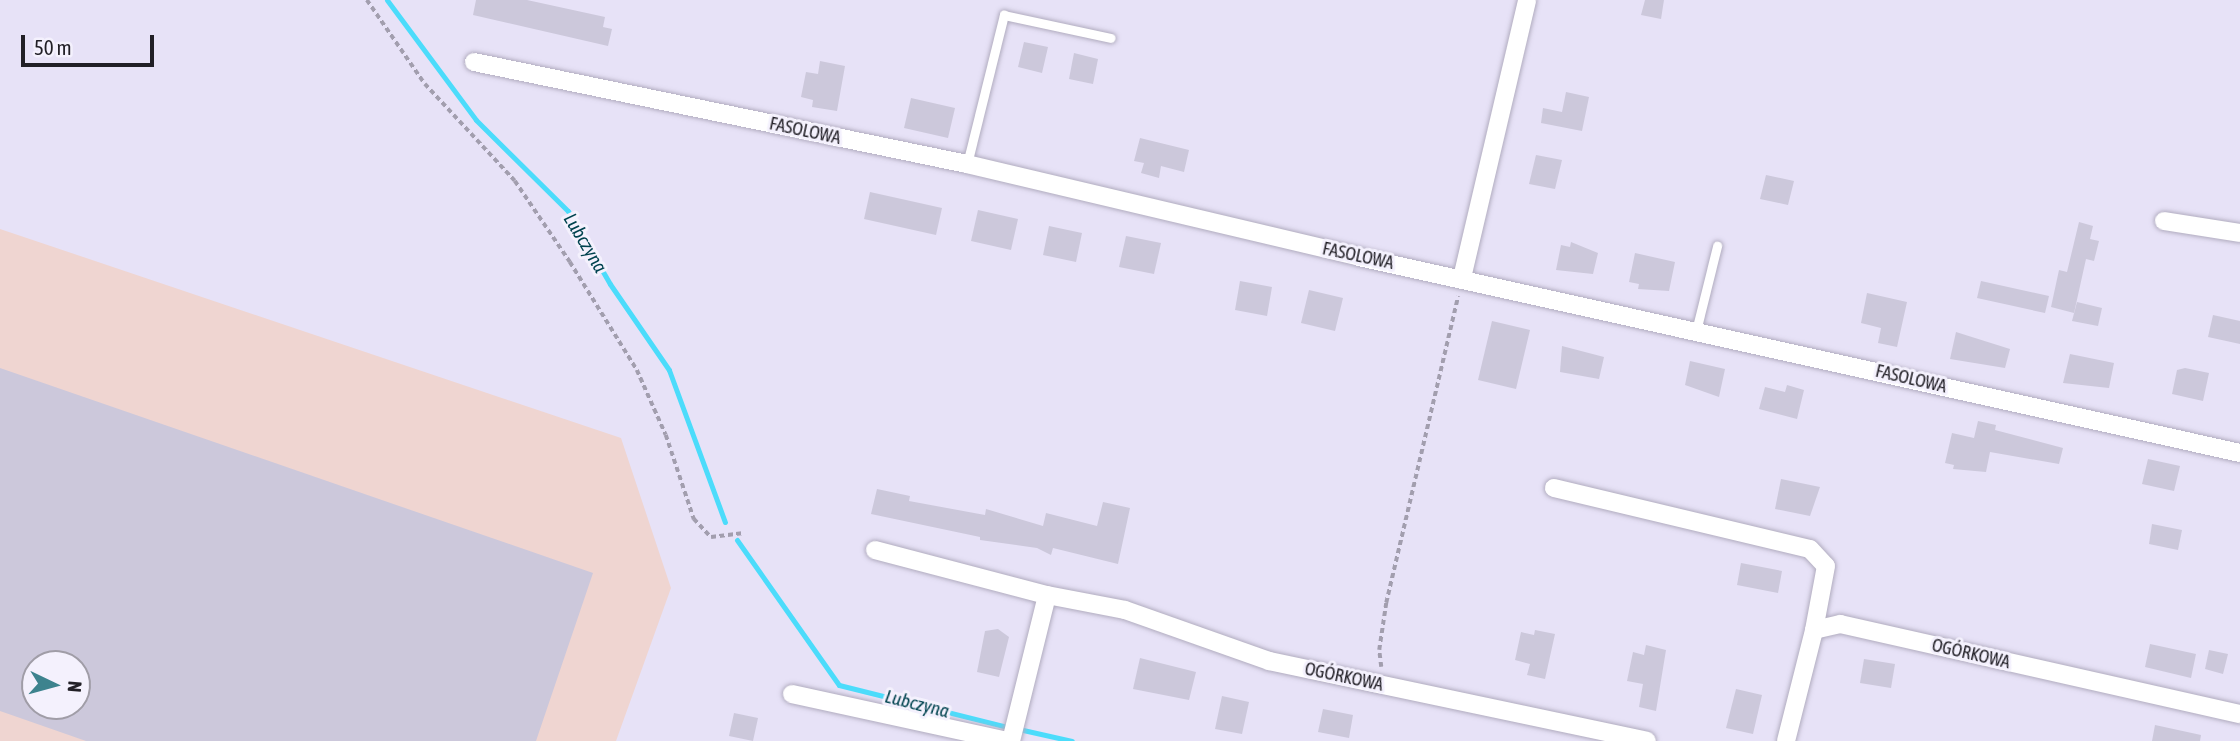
<!DOCTYPE html>
<meta charset="utf-8">
<style>
body{margin:0}
#map{position:relative;width:2240px;height:741px;overflow:hidden;background:#e7e2f7;font-family:"Asap Condensed",sans-serif}
div>[style]{position:absolute}
[style*='--x']{left:calc(var(--x)*1px);top:calc(var(--y)*1px);width:calc(var(--w)*1px);rotate:calc(var(--a)*1deg)}
.industrial>*{inset:0;background:#efd5d1}
.stream>*{height:5px;margin:-2.5px;padding:0 2.5px;transform-origin:2.5px;border-radius:2.5px;background:#4cdcfb}
.building>*{inset:0;background:#ccc8db}
.path>*{height:3.5px;margin-top:-1.75px;transform-origin:0;background:repeating-linear-gradient(90deg,#a29eae 0 5px,transparent 0 8.5px)}
.roads{filter:drop-shadow(0 0 2px #b1acbf) drop-shadow(0 0 2px #b1acbf)}
.service>*{height:9px;margin:-4.5px;padding:0 4.5px;transform-origin:4.5px;border-radius:4.5px;background:#fff}
.minor>*{height:18px;margin:-9px;padding:0 9px;transform-origin:9px;border-radius:9px;background:#fff}
span{translate:-50% -50%;white-space:nowrap;text-align:center;line-height:1.15;-webkit-text-stroke:6px #f4f1fd;paint-order:stroke}
.street-label{font-size:18px;color:#211f26}
.water-label{font-size:19px;color:#00434f;font-style:italic}
.north{position:absolute;left:21px;top:650px;width:70px;height:70px;box-sizing:border-box;background:#f4f1fd;border:2px solid #a09da7;border-radius:50%;rotate:95deg;font-size:19px;font-weight:700;line-height:28px;text-align:center;color:#211f26}
.north::after{content:'';display:block;margin:auto;width:24px;height:32px;background:#3d838e;clip-path:polygon(50% 0,100% 100%,50% 72%,0 100%)}
.scale{position:absolute;left:21px;top:35px;width:133px;height:32px;box-sizing:border-box;border:4px solid #211f26;border-top:0;padding-left:9px;font-size:21px;line-height:24px;white-space:nowrap;color:#211f26;-webkit-text-stroke:5px #f4f1fd;paint-order:stroke}
</style>
<div id="map">
<div class="industrial">
<i style="clip-path:polygon(evenodd,0 229px,621px 438px,671px 588px,616px 741px,0 741px,0 229px,35px 664px,77px 664px,77px 706px,35px 706px,35px 664px)"></i>
</div>
<div class="stream">
<i style="--x:387;--y:0;--w:149;--a:53.4"></i>
<i style="--x:476;--y:120;--w:129;--a:44.7"></i>
<i style="--x:568;--y:211;--w:84;--a:60.1"></i>
<i style="--x:610;--y:284;--w:104;--a:55.5"></i>
<i style="--x:669;--y:370;--w:162;--a:69.8"></i>
<i style="--x:737;--y:540;--w:177;--a:54.9"></i>
<i style="--x:839;--y:685;--w:170;--a:14"></i>
<i style="--x:1023;--y:730;--w:50;--a:12.7"></i>
</div>
<div class="building">
<i style="clip-path:polygon(476px 0,527px 0,605px 17px,603px 27px,612px 29px,608px 46px,473px 15px)"></i>
<i style="clip-path:polygon(1645px 0,1664px 0,1661px 19px,1641px 15px)"></i>
<i style="clip-path:polygon(1024px 42px,1048px 47px,1042px 73px,1018px 67px)"></i>
<i style="clip-path:polygon(1074px 53px,1098px 59px,1093px 84px,1069px 79px)"></i>
<i style="clip-path:polygon(820px 61px,845px 66px,837px 111px,812px 107px,813px 100px,801px 97px,806px 72px,818px 74px)"></i>
<i style="clip-path:polygon(1566px 92px,1589px 97px,1582px 131px,1541px 123px,1543px 108px,1562px 112px)"></i>
<i style="clip-path:polygon(911px 98px,955px 108px,948px 138px,904px 128px)"></i>
<i style="clip-path:polygon(1140px 138px,1189px 150px,1184px 172px,1161px 166px,1159px 178px,1141px 173px,1144px 163px,1134px 161px)"></i>
<i style="clip-path:polygon(1536px 155px,1562px 160px,1555px 189px,1529px 184px)"></i>
<i style="clip-path:polygon(1766px 175px,1794px 181px,1788px 205px,1760px 199px)"></i>
<i style="clip-path:polygon(870px 192px,942px 208px,936px 235px,864px 219px)"></i>
<i style="clip-path:polygon(978px 210px,1018px 219px,1011px 250px,971px 241px)"></i>
<i style="clip-path:polygon(2079px 222px,2093px 226px,2090px 239px,2099px 241px,2094px 261px,2086px 259px,2074px 313px,2051px 307px,2059px 270px,2067px 272px)"></i>
<i style="clip-path:polygon(1049px 226px,1082px 233px,1076px 262px,1043px 255px)"></i>
<i style="clip-path:polygon(1126px 236px,1161px 243px,1154px 274px,1119px 267px)"></i>
<i style="clip-path:polygon(1571px 242px,1598px 253px,1593px 274px,1556px 270px,1561px 245px,1570px 247px)"></i>
<i style="clip-path:polygon(1635px 253px,1675px 262px,1669px 291px,1638px 289px,1639px 284px,1629px 282px)"></i>
<i style="clip-path:polygon(1240px 281px,1272px 287px,1267px 316px,1235px 310px)"></i>
<i style="clip-path:polygon(1981px 281px,2049px 296px,2045px 313px,1977px 298px)"></i>
<i style="clip-path:polygon(1309px 290px,1343px 298px,1335px 331px,1301px 323px)"></i>
<i style="clip-path:polygon(1867px 293px,1907px 302px,1897px 347px,1878px 343px,1881px 328px,1861px 323px)"></i>
<i style="clip-path:polygon(2077px 302px,2102px 308px,2098px 326px,2072px 321px)"></i>
<i style="clip-path:polygon(2213px 315px,2240px 321px,2240px 344px,2208px 337px)"></i>
<i style="clip-path:polygon(1492px 321px,1530px 330px,1516px 389px,1478px 380px)"></i>
<i style="clip-path:polygon(1956px 332px,2010px 349px,2005px 368px,1950px 359px)"></i>
<i style="clip-path:polygon(1562px 346px,1604px 357px,1599px 379px,1560px 372px)"></i>
<i style="clip-path:polygon(2070px 354px,2114px 363px,2109px 388px,2063px 383px)"></i>
<i style="clip-path:polygon(1690px 361px,1725px 369px,1719px 397px,1685px 385px)"></i>
<i style="clip-path:polygon(evenodd,0 368px,593px 573px,536px 741px,86px 741px,0 711px,0 368px,35px 664px,77px 664px,77px 706px,35px 706px,35px 664px)"></i>
<i style="clip-path:polygon(2185px 368px,2209px 373px,2203px 401px,2172px 394px,2177px 370px)"></i>
<i style="clip-path:polygon(1787px 385px,1804px 390px,1797px 419px,1759px 409px,1765px 387px,1785px 392px)"></i>
<i style="clip-path:polygon(1978px 421px,1996px 425px,1995px 430px,2063px 448px,2059px 464px,1990px 452px,1986px 472px,1953px 469px,1954px 465px,1945px 463px,1952px 433px,1974px 438px)"></i>
<i style="clip-path:polygon(2148px 459px,2180px 466px,2174px 491px,2142px 484px)"></i>
<i style="clip-path:polygon(1781px 479px,1820px 487px,1810px 516px,1775px 509px)"></i>
<i style="clip-path:polygon(877px 489px,910px 496px,909px 501px,985px 515px,986px 509px,1043px 526px,1046px 513px,1097px 526px,1103px 502px,1130px 508px,1118px 564px,1053px 548px,1051px 555px,1037px 548px,980px 540px,980px 537px,871px 514px)"></i>
<i style="clip-path:polygon(2152px 524px,2182px 530px,2178px 550px,2149px 544px)"></i>
<i style="clip-path:polygon(1741px 563px,1782px 571px,1778px 593px,1737px 585px)"></i>
<i style="clip-path:polygon(998px 629px,1009px 637px,999px 677px,977px 672px,985px 631px)"></i>
<i style="clip-path:polygon(1535px 630px,1555px 634px,1545px 679px,1527px 675px,1530px 664px,1515px 660px,1521px 632px,1534px 635px)"></i>
<i style="clip-path:polygon(2150px 644px,2196px 654px,2191px 678px,2145px 667px)"></i>
<i style="clip-path:polygon(1646px 645px,1666px 650px,1656px 711px,1639px 707px,1643px 684px,1627px 681px,1633px 652px,1644px 655px)"></i>
<i style="clip-path:polygon(2209px 650px,2228px 654px,2223px 674px,2205px 669px)"></i>
<i style="clip-path:polygon(1140px 658px,1196px 672px,1189px 700px,1133px 689px)"></i>
<i style="clip-path:polygon(1864px 659px,1895px 664px,1891px 688px,1860px 683px)"></i>
<i style="clip-path:polygon(1736px 689px,1762px 695px,1753px 734px,1726px 728px)"></i>
<i style="clip-path:polygon(1222px 696px,1249px 702px,1242px 734px,1215px 729px)"></i>
<i style="clip-path:polygon(1323px 709px,1353px 715px,1349px 738px,1318px 732px)"></i>
<i style="clip-path:polygon(734px 713px,758px 718px,753px 741px,729px 736px)"></i>
<i style="clip-path:polygon(2155px 725px,2201px 735px,2200px 741px,2152px 741px)"></i>
</div>
<div class="path">
<i style="--x:367;--y:0;--w:102;--a:55.4"></i>
<i style="--x:425;--y:84;--w:132;--a:47.1"></i>
<i style="--x:515;--y:181;--w:98;--a:55.8"></i>
<i style="--x:570;--y:262;--w:127;--a:58.2"></i>
<i style="--x:637;--y:370;--w:71;--a:66"></i>
<i style="--x:666;--y:435;--w:89;--a:71.6"></i>
<i style="--x:694;--y:519;--w:25;--a:47"></i>
<i style="--x:711;--y:537;--w:31;--a:-7"></i>
<i style="--x:1381;--y:667;--w:17;--a:-97"></i>
<i style="--x:1379;--y:650;--w:48;--a:-81.5"></i>
<i style="--x:1386;--y:603;--w:315;--a:-76.8"></i>
</div>
<div class="roads">
<div class="service">
<i style="--x:967;--y:164;--w:154;--a:-76.1"></i>
<i style="--x:1004;--y:15;--w:109;--a:12.1"></i>
<i style="--x:1696;--y:331;--w:88;--a:-76.1"></i>
</div>
<div class="minor">
<i style="--x:474;--y:62;--w:503;--a:11.69"></i>
<i style="--x:967;--y:164;--w:403;--a:13.3"></i>
<i style="--x:1359;--y:257;--w:903;--a:12.54"></i>
<i style="--x:2164;--y:221;--w:77;--a:9"></i>
<i style="--x:1462;--y:278;--w:285;--a:-76.8"></i>
<i style="--x:1554;--y:488;--w:263;--a:13.4"></i>
<i style="--x:1810;--y:549;--w:23;--a:47"></i>
<i style="--x:1826;--y:566;--w:65;--a:100.6"></i>
<i style="--x:875;--y:550;--w:178;--a:14.7"></i>
<i style="--x:792;--y:694;--w:221;--a:12.3"></i>
<i style="--x:1011;--y:741;--w:150;--a:-76.1"></i>
<i style="--x:1047;--y:595;--w:79;--a:10.9"></i>
<i style="--x:1125;--y:610;--w:153;--a:19.5"></i>
<i style="--x:1269;--y:661;--w:386;--a:11.9"></i>
<i style="--x:1786;--y:741;--w:114;--a:-75.8"></i>
<i style="--x:1814;--y:630;--w:27;--a:-13"></i>
<i style="--x:1840;--y:624;--w:410;--a:12.7"></i>
</div>
</div>
<div class="street-label">
<span style="left:805px;top:131px;rotate:12deg">FASOLOWA</span>
<span style="left:1358px;top:256px;rotate:12deg">FASOLOWA</span>
<span style="left:1911px;top:379px;rotate:13deg">FASOLOWA</span>
<span style="left:1971px;top:654px;rotate:13deg">OGÓRKOWA</span>
<span style="left:1344px;top:677px;rotate:12deg">OGÓRKOWA</span>
</div>
<div class="water-label">
<span style="left:585px;top:243px;rotate:59deg">Lubczyna</span>
<span style="left:917px;top:704px;rotate:14deg">Lubczyna</span>
</div>
<div class="north">N</div>
<div class="scale">50 m</div>
</div>
